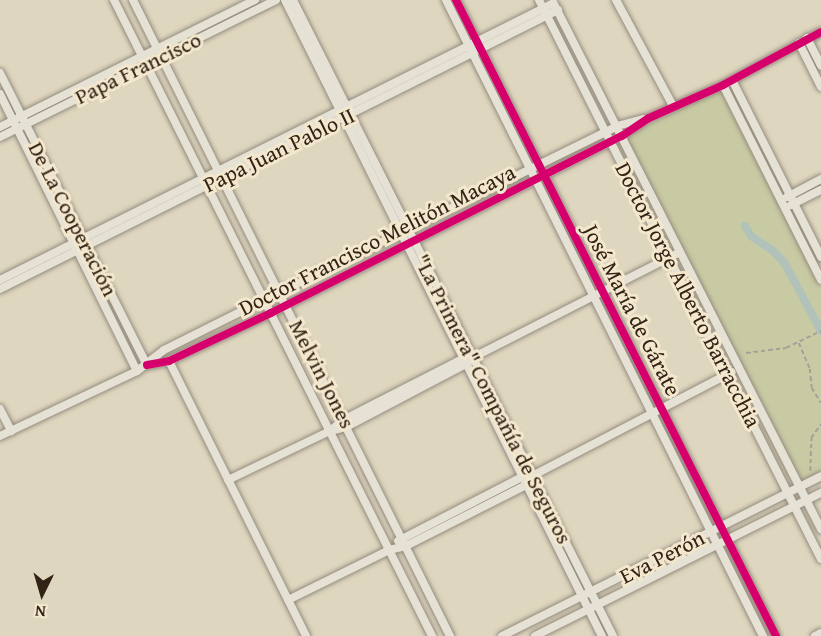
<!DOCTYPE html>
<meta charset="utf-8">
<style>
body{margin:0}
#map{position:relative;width:821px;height:636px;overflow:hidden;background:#dfd6bf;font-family:"Gentium Book Plus",serif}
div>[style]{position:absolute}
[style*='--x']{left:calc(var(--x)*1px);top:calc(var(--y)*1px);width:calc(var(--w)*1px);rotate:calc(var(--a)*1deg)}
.green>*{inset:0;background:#c8caa4}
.canal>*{height:8px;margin:-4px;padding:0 4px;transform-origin:4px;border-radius:4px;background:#b0c2b9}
.path>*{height:1.5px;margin-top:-0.75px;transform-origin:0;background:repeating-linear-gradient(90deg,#a5a096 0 4.5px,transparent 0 7.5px)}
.roads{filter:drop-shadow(0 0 2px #948c7e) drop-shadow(0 0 2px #948c7e)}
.minor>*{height:8px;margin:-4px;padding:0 4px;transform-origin:4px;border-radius:4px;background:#e6e1d5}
.cycleway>*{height:8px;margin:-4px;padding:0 4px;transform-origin:4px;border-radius:4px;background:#d6006c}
span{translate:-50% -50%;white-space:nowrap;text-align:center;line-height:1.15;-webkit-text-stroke:6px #f3e8cd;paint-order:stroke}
.street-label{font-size:22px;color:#332317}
.north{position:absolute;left:12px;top:564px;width:60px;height:60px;-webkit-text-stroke:4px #f3e8cd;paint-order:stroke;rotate:185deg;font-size:16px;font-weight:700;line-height:24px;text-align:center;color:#332317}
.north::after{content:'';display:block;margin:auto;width:21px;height:27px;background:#332317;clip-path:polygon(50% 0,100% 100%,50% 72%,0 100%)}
</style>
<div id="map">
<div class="green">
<i style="clip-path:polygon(722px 88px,821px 286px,821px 474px,801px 484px,625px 137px)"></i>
</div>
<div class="canal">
<i style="--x:745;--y:226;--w:12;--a:59"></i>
<i style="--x:751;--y:236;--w:27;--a:34"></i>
<i style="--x:773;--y:251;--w:16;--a:45"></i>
<i style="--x:784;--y:262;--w:78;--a:61.8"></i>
</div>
<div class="path">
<i style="--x:799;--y:343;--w:28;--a:67"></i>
<i style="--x:810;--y:369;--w:19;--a:84"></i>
<i style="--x:812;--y:388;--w:17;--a:59"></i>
<i style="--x:746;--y:353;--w:40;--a:-7.1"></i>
<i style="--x:786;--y:348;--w:39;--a:-26"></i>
<i style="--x:810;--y:471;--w:33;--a:-88"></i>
<i style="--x:811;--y:438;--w:17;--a:-54"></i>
</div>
<div class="roads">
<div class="minor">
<i style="--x:114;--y:0;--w:711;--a:63.43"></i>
<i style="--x:133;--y:0;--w:711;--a:63.51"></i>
<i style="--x:285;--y:0;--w:711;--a:63.51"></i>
<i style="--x:293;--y:0;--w:712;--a:63.29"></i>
<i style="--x:446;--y:0;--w:711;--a:63.51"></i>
<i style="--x:456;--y:0;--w:712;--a:63.29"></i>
<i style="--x:539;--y:0;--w:626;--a:63.23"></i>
<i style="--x:616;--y:0;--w:120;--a:61.7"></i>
<i style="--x:555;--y:6;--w:587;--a:63.04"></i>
<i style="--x:807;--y:38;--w:31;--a:63"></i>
<i style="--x:799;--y:43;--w:49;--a:63.4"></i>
<i style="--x:0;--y:73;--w:327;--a:63.3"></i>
<i style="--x:732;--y:80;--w:198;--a:63.3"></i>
<i style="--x:723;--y:85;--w:218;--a:63.3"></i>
<i style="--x:0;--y:94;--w:309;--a:63.7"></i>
<i style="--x:0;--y:127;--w:285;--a:-26.5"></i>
<i style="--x:0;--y:137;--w:308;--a:-26.4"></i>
<i style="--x:787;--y:197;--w:38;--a:-28"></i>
<i style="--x:791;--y:205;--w:34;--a:-27"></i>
<i style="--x:0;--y:280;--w:619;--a:-26.57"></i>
<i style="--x:0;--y:289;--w:624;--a:-26.57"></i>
<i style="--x:169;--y:361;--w:307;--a:63.5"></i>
<i style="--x:147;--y:365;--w:22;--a:-10"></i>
<i style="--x:169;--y:361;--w:113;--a:-25.2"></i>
<i style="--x:271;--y:313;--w:393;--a:-26.8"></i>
<i style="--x:622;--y:136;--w:32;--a:-34"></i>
<i style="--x:649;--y:118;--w:81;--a:-24"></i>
<i style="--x:723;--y:85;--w:111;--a:-28.4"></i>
<i style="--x:0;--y:409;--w:25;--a:63"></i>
<i style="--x:330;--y:431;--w:17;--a:-40"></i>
<i style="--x:343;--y:420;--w:134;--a:-27.1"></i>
<i style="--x:462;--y:359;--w:10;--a:-6"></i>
<i style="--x:472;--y:358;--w:233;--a:-27"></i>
<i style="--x:0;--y:436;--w:152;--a:-25.4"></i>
<i style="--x:137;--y:371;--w:34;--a:-38"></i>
<i style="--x:164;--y:350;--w:112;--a:-26.6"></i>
<i style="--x:264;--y:300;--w:394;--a:-26.2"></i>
<i style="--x:617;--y:126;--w:27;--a:-15"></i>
<i style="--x:228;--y:480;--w:113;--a:-25.7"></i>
<i style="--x:330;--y:431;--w:16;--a:-14"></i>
<i style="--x:346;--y:427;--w:138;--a:-27.7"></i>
<i style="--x:398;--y:541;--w:142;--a:-27.3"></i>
<i style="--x:288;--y:600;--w:113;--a:-26.3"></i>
<i style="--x:389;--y:550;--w:17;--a:-13"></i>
<i style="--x:406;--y:546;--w:135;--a:-26.9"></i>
<i style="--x:526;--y:485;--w:11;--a:-56"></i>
<i style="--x:532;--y:476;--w:225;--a:-27.5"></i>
<i style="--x:502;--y:636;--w:357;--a:-26.6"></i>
<i style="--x:535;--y:636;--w:320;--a:-26.6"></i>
<i style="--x:815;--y:636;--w:7;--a:-27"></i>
</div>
</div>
<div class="cycleway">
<i style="--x:456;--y:0;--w:712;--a:63.29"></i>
<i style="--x:147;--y:365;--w:22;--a:-10"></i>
<i style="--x:169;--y:361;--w:113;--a:-25.2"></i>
<i style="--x:271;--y:313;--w:393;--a:-26.8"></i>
<i style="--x:622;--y:136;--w:32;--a:-34"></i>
<i style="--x:649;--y:118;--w:81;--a:-24"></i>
<i style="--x:723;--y:85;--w:111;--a:-28.4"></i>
</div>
<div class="street-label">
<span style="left:138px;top:68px;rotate:-26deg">Papa Francisco</span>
<span style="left:279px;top:150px;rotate:-26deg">Papa Juan Pablo II</span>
<span style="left:73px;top:219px;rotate:63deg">De La Cooperación</span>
<span style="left:377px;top:240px;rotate:-27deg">Doctor Francisco Melitón Macaya</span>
<span style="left:688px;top:295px;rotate:63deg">Doctor Jorge Alberto Barracchia</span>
<span style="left:632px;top:310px;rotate:63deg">José María de Gárate</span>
<span style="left:322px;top:374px;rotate:63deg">Melvin Jones</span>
<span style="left:493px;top:399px;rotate:63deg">"La Primera" Compañía de Seguros</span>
<span style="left:662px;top:557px;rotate:-27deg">Eva Perón</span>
</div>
<div class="north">N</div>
</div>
